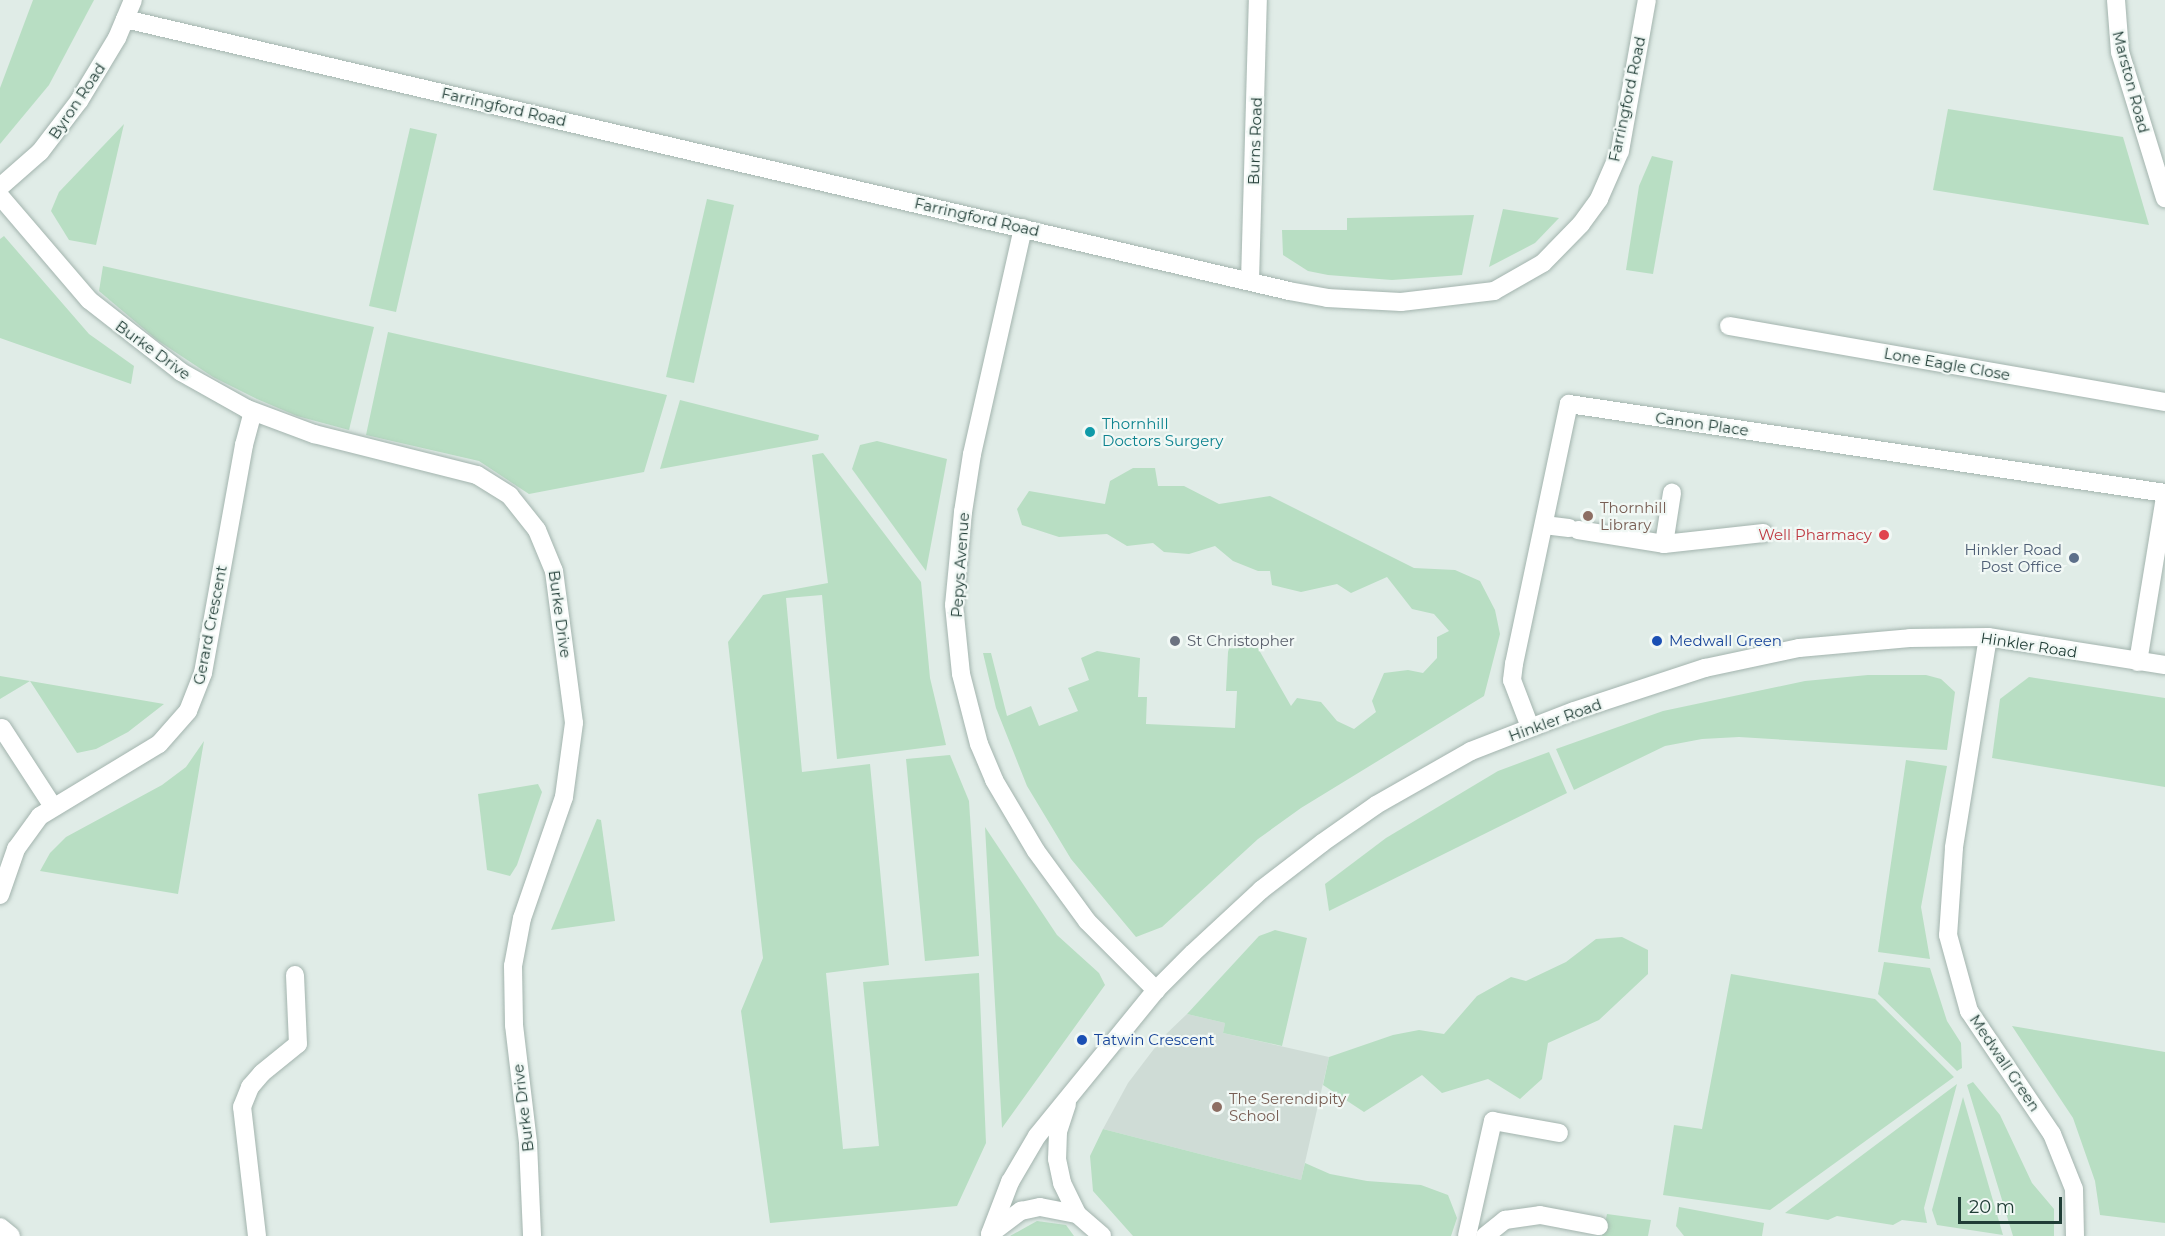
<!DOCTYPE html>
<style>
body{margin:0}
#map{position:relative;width:2165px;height:1236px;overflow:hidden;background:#e0ece7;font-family:Montserrat,sans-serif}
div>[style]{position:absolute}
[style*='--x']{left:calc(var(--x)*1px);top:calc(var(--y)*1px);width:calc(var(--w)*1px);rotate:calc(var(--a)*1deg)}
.built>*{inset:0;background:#cfdcd6}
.green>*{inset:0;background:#b8dec3}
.roads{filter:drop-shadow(0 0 2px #a3b4ae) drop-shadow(0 0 2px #a3b4ae)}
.service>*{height:18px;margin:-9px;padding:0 9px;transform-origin:9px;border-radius:9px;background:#fff}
.minor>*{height:18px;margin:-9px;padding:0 9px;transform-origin:9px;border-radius:9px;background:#fff}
.dots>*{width:16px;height:16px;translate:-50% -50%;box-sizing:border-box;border:3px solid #f1f8f5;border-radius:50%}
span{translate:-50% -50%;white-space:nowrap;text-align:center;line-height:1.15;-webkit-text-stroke:4.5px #f1f8f5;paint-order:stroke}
.street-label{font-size:15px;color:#203d36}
.culture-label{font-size:15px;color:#0d838f}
.left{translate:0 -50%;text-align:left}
.education-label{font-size:15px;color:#785e54}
.health-label{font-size:15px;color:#be3a42}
.right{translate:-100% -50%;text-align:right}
.service-label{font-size:15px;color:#4e5e75}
.worship-label{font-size:15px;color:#5b616d}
.transit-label{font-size:15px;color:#164399}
.scale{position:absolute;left:1958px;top:1197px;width:104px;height:27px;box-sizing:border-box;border:3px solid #203d36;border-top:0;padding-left:8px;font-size:18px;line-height:21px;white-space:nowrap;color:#203d36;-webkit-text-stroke:4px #f1f8f5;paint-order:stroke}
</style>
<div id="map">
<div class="built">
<i style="clip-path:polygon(1187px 1014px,1225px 1023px,1223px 1033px,1329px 1057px,1301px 1180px,1103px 1129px,1128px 1083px,1163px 1037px)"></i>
</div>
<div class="green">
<i style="clip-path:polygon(33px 0,94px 0,49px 85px,0 144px,0 88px)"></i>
<i style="clip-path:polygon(1948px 109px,2123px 137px,2149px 225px,1933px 190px)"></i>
<i style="clip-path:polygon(124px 124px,96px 245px,69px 240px,51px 211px,59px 192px)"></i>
<i style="clip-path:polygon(410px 128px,437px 134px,396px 312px,369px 306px)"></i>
<i style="clip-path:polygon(1652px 156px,1673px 161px,1653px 274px,1626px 270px,1639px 186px)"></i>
<i style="clip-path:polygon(707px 199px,734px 205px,694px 383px,666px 377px)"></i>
<i style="clip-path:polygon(1503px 209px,1559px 218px,1535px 243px,1489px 267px)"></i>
<i style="clip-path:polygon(1474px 215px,1462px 275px,1392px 280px,1328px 275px,1308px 271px,1283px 255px,1282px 230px,1347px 230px,1347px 218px)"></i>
<i style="clip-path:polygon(4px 236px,89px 334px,134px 366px,131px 384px,0 338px,0 239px)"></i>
<i style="clip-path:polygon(103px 266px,374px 327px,349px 430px,297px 416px,257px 399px,213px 377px,157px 340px,99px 291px)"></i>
<i style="clip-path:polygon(388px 332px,667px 395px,644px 472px,529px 494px,479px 461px,366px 435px)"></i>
<i style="clip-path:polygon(680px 400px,819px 435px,818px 440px,660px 469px)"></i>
<i style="clip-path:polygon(877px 441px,947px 459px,926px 571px,852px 469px,860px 445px)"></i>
<i style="clip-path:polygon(823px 453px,921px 582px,930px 678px,946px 745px,837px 759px,822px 595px,786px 598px,802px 772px,870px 764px,889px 965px,826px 973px,843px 1149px,879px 1146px,863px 982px,979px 973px,986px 1143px,957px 1206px,770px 1223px,741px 1011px,763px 958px,728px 642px,763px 595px,828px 583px,812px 455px)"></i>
<i style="clip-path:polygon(1133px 468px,1155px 468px,1158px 486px,1184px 486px,1219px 504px,1270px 496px,1414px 568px,1455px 570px,1480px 581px,1495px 610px,1500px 634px,1484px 696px,1301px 808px,1258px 839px,1162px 927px,1136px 937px,1071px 859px,1027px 786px,996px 708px,983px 653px,991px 653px,1007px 716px,1031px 706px,1039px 726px,1078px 711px,1068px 688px,1089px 680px,1081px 658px,1097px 651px,1140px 658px,1138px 697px,1147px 697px,1146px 724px,1235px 728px,1237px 691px,1226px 691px,1228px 652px,1231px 641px,1255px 643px,1291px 706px,1297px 698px,1321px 702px,1337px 721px,1354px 729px,1376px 712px,1372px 701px,1384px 673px,1408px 670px,1423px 673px,1437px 658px,1437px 637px,1449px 631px,1434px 614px,1412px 609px,1387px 577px,1351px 593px,1337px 584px,1301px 592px,1272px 585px,1270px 571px,1258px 571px,1233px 561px,1215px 546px,1189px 554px,1164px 552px,1153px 543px,1127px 546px,1107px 534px,1059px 537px,1022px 525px,1017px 509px,1029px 491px,1105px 504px,1110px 481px)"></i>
<i style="clip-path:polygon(1868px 675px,1926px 675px,1941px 679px,1955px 692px,1947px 750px,1739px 737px,1702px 739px,1665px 746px,1574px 790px,1556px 749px,1663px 711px,1805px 681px)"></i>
<i style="clip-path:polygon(0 676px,30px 681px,164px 704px,128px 732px,96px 749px,77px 753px,30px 681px,0 699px)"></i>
<i style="clip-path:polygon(2029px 677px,2165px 698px,2165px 787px,1992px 758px,2000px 699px)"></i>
<i style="clip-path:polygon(204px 741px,178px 894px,40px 871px,50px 853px,66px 837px,162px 785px,186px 767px)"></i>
<i style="clip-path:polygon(1549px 752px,1567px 793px,1329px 911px,1325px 884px,1386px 838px,1498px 771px)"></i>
<i style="clip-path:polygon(950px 755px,969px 801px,979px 956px,925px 961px,906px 759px)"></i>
<i style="clip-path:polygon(1906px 760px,1947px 766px,1921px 907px,1930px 959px,1878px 952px)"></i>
<i style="clip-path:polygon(538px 784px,542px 792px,517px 865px,510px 876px,487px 870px,478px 794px)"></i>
<i style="clip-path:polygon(597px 819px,601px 820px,615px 921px,551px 930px)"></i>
<i style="clip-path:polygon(985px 827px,1057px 935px,1099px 973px,1105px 985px,1002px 1128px)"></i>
<i style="clip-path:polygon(1275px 930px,1307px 938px,1282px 1046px,1223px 1033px,1225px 1023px,1187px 1014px,1259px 936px)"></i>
<i style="clip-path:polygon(1622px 937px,1648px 950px,1648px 974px,1599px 1020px,1548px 1043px,1542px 1079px,1520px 1099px,1488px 1079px,1442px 1093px,1422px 1075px,1364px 1112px,1323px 1085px,1329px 1057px,1393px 1035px,1419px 1030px,1444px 1034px,1477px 996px,1511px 977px,1526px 981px,1566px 962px,1596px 939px)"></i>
<i style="clip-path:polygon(1884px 962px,1930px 968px,1947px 1021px,1961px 1043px,1962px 1068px,1957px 1071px,1878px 994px)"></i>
<i style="clip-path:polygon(1731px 974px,1875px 999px,1954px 1077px,1770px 1210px,1663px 1195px,1674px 1125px,1702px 1129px)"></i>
<i style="clip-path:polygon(2012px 1026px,2165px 1052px,2165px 1223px,2100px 1215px,2095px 1181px,2073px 1118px)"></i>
<i style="clip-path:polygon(1973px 1082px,2000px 1115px,2032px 1183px,2054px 1209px,2054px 1236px,2013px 1236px,1967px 1085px)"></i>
<i style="clip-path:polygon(1957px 1084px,1924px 1208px,1927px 1223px,1902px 1220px,1893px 1225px,1837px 1216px,1828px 1220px,1785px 1213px)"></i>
<i style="clip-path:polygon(1963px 1097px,2003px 1235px,1937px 1225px,1932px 1210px)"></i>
<i style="clip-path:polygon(1103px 1129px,1301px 1180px,1305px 1163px,1330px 1174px,1367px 1181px,1421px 1185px,1448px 1195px,1457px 1218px,1451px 1236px,1133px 1236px,1093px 1191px,1090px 1156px)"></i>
<i style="clip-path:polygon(1679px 1207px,1764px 1223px,1762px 1236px,1684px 1236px,1676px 1226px)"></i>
<i style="clip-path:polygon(1607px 1214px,1651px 1220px,1648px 1236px,1602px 1236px)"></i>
<i style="clip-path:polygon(1037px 1221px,1066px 1225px,1074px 1236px,1010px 1236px)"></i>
</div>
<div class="roads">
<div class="service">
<i style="--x:1544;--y:525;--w:25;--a:7"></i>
<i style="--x:1578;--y:530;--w:87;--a:9.2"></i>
<i style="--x:1664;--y:544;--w:100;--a:-6.3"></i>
<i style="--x:1664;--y:544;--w:52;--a:-81.1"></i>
<i style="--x:2;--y:728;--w:92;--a:57"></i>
<i style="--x:257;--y:1236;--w:130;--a:-96.6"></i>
<i style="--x:242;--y:1107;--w:22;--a:-68"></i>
<i style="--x:250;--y:1087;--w:18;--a:-49"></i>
<i style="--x:262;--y:1073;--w:46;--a:-38.9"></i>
<i style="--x:298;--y:1044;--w:69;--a:-92.5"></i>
<i style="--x:1467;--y:1236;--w:118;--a:-77.3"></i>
<i style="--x:1493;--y:1121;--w:67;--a:10.3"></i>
</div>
<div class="minor">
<i style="--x:2116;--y:0;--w:52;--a:85.6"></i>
<i style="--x:2120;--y:52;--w:153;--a:72.9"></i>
<i style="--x:125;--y:19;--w:1195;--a:13.15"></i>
<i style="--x:1289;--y:291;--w:39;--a:10"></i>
<i style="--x:1327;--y:298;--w:74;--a:3.1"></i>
<i style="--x:1401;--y:302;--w:94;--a:-6.7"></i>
<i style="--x:1494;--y:291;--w:56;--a:-29.7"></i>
<i style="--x:1543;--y:263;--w:54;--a:-45.7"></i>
<i style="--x:1581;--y:224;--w:31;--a:-54"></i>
<i style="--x:1599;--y:199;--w:52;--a:-66.4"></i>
<i style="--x:1620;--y:151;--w:153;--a:-79.9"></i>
<i style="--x:0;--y:187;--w:53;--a:-41.2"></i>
<i style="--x:40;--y:152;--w:64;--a:-52.6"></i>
<i style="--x:79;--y:101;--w:74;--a:-58.9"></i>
<i style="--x:117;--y:38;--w:41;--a:-67.2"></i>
<i style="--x:0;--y:196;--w:137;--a:49.4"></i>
<i style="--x:89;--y:300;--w:117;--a:38"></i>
<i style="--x:181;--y:372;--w:76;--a:29.3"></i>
<i style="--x:247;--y:409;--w:72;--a:20.5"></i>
<i style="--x:314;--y:434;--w:168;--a:14.1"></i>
<i style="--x:477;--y:475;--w:39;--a:32"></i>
<i style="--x:510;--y:496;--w:43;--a:51.5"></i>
<i style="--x:537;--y:530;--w:44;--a:67.5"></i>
<i style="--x:554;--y:571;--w:153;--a:82.5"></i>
<i style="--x:574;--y:723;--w:75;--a:97.7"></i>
<i style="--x:564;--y:797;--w:128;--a:109.1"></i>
<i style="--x:522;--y:918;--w:49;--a:100.6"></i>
<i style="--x:513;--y:966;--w:59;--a:89"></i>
<i style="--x:514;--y:1025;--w:119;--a:83.2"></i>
<i style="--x:528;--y:1143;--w:93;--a:87.5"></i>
<i style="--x:1023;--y:228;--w:232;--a:102.7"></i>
<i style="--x:972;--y:454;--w:59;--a:98.8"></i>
<i style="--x:963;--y:512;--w:93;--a:95.5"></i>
<i style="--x:954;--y:605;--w:69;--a:84.2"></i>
<i style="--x:961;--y:674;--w:72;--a:75.6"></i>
<i style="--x:979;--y:744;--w:39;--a:67"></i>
<i style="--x:994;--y:780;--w:82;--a:59.4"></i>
<i style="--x:1036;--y:851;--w:87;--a:53.9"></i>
<i style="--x:1087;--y:921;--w:98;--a:45"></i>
<i style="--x:1250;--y:281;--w:281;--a:-88.4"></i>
<i style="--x:1729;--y:326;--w:443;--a:9.9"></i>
<i style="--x:1988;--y:637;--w:214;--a:99.2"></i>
<i style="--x:1954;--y:848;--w:87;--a:93.9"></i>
<i style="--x:1948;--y:935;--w:79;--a:74.6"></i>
<i style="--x:1969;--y:1011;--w:148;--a:56"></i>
<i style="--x:2052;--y:1134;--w:59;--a:68.2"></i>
<i style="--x:2074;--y:1189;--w:47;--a:88.8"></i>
<i style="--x:2138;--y:662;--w:166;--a:-80.7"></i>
<i style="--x:1530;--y:727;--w:50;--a:-111"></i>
<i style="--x:1512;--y:680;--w:16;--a:-83"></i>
<i style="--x:1514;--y:664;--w:266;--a:-78.1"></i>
<i style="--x:1569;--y:404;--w:603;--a:8.49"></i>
<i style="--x:0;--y:895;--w:49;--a:-70.8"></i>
<i style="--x:16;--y:849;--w:41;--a:-54"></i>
<i style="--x:40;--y:816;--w:139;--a:-31.2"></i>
<i style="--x:159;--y:744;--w:44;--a:-48.7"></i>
<i style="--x:188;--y:711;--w:41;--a:-68.5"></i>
<i style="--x:203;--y:673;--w:232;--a:-79.8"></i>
<i style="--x:244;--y:445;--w:34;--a:-75"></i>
<i style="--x:1067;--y:1104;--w:29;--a:108"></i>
<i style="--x:1058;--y:1132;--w:27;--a:92"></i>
<i style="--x:1057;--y:1159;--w:25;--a:78"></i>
<i style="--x:1062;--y:1183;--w:34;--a:64"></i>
<i style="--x:0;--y:1227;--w:14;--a:39"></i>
<i style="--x:990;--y:1234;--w:56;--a:-69"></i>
<i style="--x:1010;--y:1182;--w:53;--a:-59.6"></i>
<i style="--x:1037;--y:1136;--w:188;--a:-50.8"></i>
<i style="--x:1156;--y:990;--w:52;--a:-45"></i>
<i style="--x:1193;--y:953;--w:93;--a:-42.8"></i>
<i style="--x:1261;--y:890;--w:77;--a:-37.6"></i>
<i style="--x:1322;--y:843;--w:66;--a:-35.1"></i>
<i style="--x:1376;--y:805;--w:109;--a:-29.6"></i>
<i style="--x:1471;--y:751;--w:110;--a:-21.2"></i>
<i style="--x:1574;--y:711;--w:138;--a:-18.2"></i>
<i style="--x:1705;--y:668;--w:96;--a:-12"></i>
<i style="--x:1799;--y:648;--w:111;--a:-5.1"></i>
<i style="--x:1910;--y:638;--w:78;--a:-0.7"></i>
<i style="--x:1988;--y:637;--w:179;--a:9"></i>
<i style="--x:990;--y:1234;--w:39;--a:-37"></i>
<i style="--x:1021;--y:1211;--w:19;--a:-12"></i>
<i style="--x:1040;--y:1207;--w:38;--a:11"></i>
<i style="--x:1077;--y:1214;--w:33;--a:41"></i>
<i style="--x:1485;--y:1236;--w:26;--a:-39"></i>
<i style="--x:1505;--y:1220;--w:35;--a:-8"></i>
<i style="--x:1540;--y:1215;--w:60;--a:10.6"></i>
</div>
</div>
<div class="dots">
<i style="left:1090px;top:432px;background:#0f9aa8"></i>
<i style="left:1588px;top:516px;background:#8d6e63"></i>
<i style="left:1884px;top:535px;background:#e0444e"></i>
<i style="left:2074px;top:558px;background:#5c6f8a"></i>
<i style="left:1175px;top:641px;background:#6b7280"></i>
<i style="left:1657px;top:641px;background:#1a4fb4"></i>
<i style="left:1082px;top:1040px;background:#1a4fb4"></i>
<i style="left:1217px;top:1107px;background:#8d6e63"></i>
</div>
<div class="street-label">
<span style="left:2131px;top:82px;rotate:75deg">Marston Road</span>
<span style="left:1627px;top:99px;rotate:-78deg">Farringford Road</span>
<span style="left:77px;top:101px;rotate:-56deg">Byron Road</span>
<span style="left:504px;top:107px;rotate:13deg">Farringford Road</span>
<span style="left:1255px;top:141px;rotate:-88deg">Burns Road</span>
<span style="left:977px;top:217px;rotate:13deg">Farringford Road</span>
<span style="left:153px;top:350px;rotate:36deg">Burke Drive</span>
<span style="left:1947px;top:364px;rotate:10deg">Lone Eagle Close</span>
<span style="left:1702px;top:424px;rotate:8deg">Canon Place</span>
<span style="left:960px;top:565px;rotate:-86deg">Pepys Avenue</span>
<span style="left:560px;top:614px;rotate:82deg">Burke Drive</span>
<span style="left:210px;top:625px;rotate:-79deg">Gerard Crescent</span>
<span style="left:2029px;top:645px;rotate:9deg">Hinkler Road</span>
<span style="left:1555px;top:720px;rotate:-20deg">Hinkler Road</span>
<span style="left:2005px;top:1063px;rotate:56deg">Medwall Green</span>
<span style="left:523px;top:1108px;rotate:-97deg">Burke Drive</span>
</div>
<div class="culture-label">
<span class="left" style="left:1102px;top:432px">Thornhill<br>Doctors Surgery</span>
</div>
<div class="education-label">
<span class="left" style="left:1600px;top:516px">Thornhill<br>Library</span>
<span class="left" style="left:1229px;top:1107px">The Serendipity<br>School</span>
</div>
<div class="health-label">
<span class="right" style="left:1872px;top:535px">Well Pharmacy</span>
</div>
<div class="service-label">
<span class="right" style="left:2062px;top:558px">Hinkler Road<br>Post Office</span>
</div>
<div class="worship-label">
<span class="left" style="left:1187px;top:641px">St Christopher</span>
</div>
<div class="transit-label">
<span class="left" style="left:1669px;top:641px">Medwall Green</span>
<span class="left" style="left:1094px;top:1040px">Tatwin Crescent</span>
</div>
<div class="scale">20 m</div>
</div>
